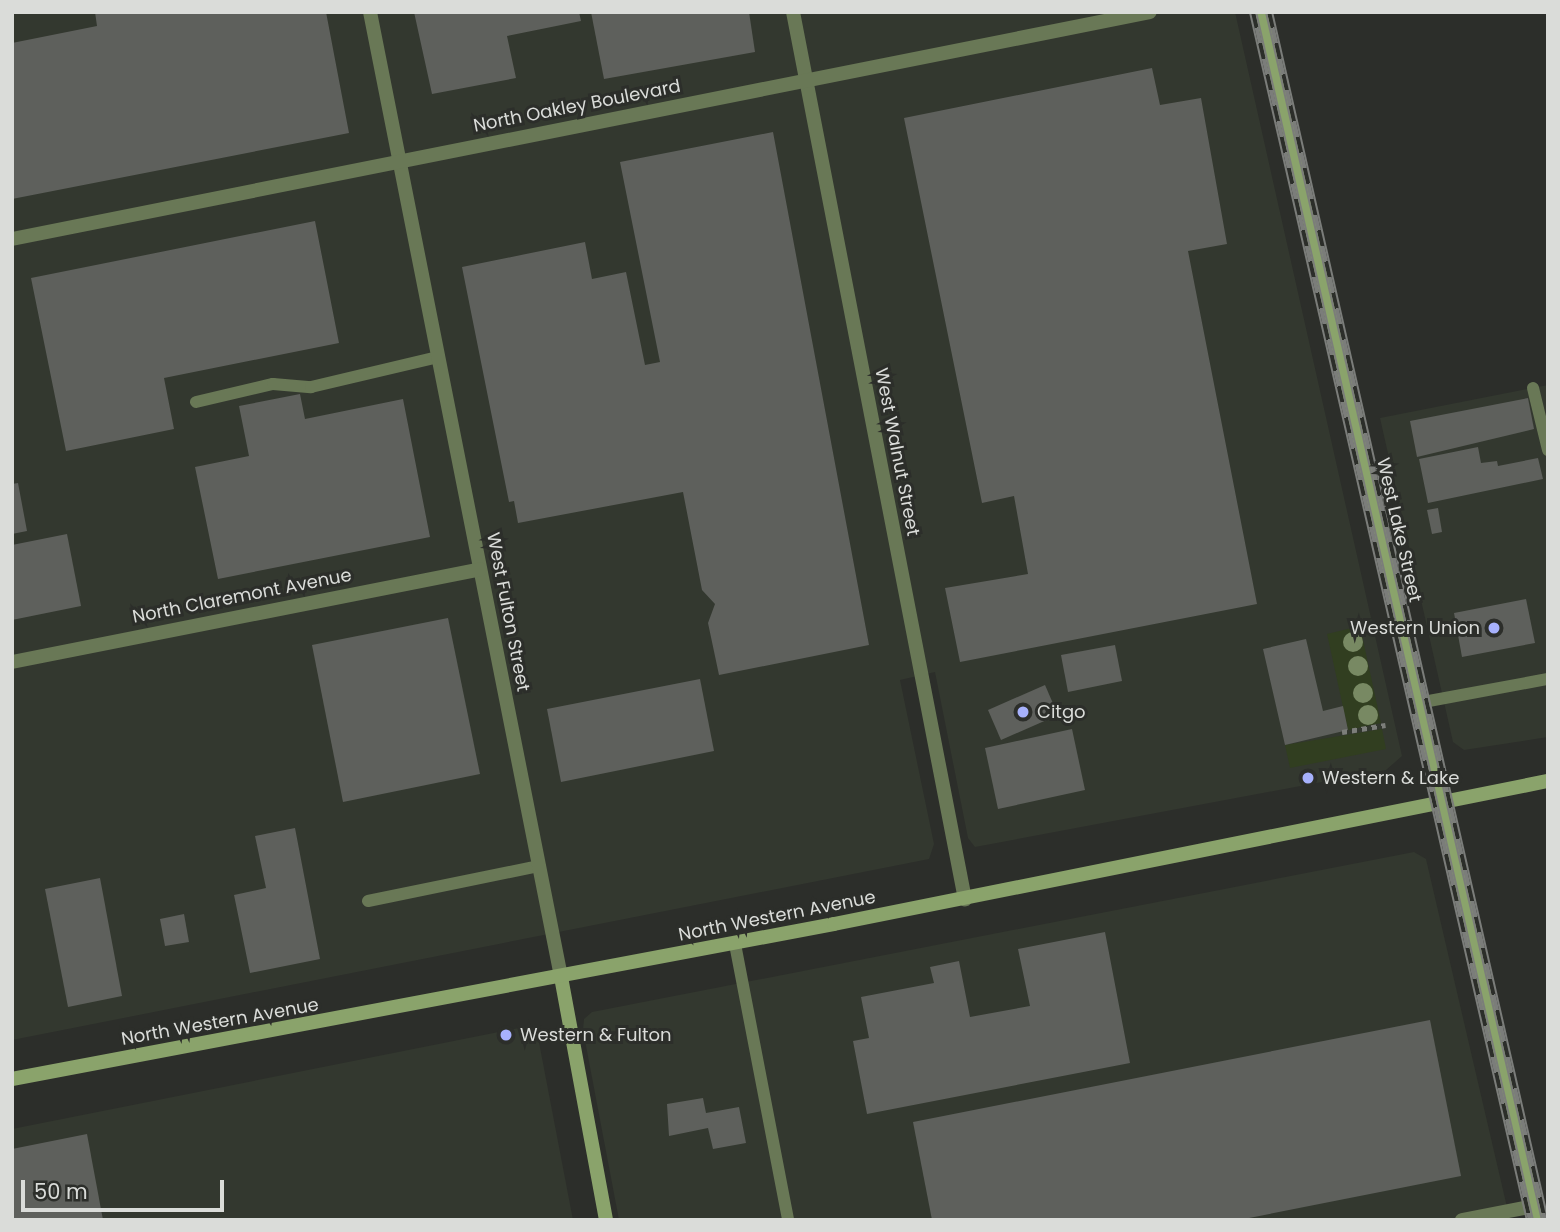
<!DOCTYPE html>
<style>
body{margin:0}
#map{position:relative;width:1560px;height:1232px;overflow:hidden;background:#2c2e2a;font-family:Poppins,sans-serif}
div>[style]{position:absolute}
[style*='--x']{left:calc(var(--x)*1px);top:calc(var(--y)*1px);width:calc(var(--w)*1px);rotate:calc(var(--a)*1deg)}
.built>*{inset:0;background:#33382f}
.green>*{inset:0;background:#313e20}
.building>*{inset:0;background:#5e605c}
.path>*{height:4.5px;margin-top:-2.25px;transform-origin:0;background:repeating-linear-gradient(90deg,#7c7e7a 0 5px,transparent 0 10px)}
.lane>*{height:12px;margin:-6px;padding:0 6px;transform-origin:6px;border-radius:6px;background:#697856}
.street>*{height:14px;margin:-7px;padding:0 7px;transform-origin:7px;border-radius:7px;background:#697856}
.secondary>*{height:14px;margin:-7px;padding:0 7px;transform-origin:7px;border-radius:7px;background:#8aa36b}
.rail>*{height:8px;margin-top:-4px;transform-origin:0;background:repeating-linear-gradient(90deg,#2c2e2a 0 16px,#7b7d7a 0 32px);box-sizing:border-box;border-block:2px solid #7b7d7a}
.trees>*{width:20px;height:20px;margin:-10px;border-radius:50%;background:#788963}
.dots>*{width:19px;height:19px;translate:-50% -50%;box-sizing:border-box;border:4px solid #2c2e2a;border-radius:50%}
span{translate:-50% -50%;white-space:nowrap;text-align:center;line-height:1.15;-webkit-text-stroke:6px #2c2e2a;paint-order:stroke}
.street-label{font-size:18px;color:#dadcd9}
.poi-label{font-size:18px;color:#dadcd9}
.right{translate:-100% -50%;text-align:right}
.left{translate:0 -50%;text-align:left}
.frame{position:absolute;inset:0;border:14px solid #dadcd9;pointer-events:none}
.scale{position:absolute;left:21px;top:1180px;width:203px;height:32px;box-sizing:border-box;border:4px solid #dadcd9;border-top:0;padding-left:9px;font-size:21px;line-height:24px;white-space:nowrap;color:#dadcd9;-webkit-text-stroke:5px #2c2e2a;paint-order:stroke}
</style>
<div id="map">
<div class="built">
<i style="clip-path:polygon(12px 12px,1235px 12px,1402px 756px,1386px 770px,975px 847px,968px 838px,935px 672px,900px 680px,934px 844px,929px 859px,12px 1040px)"></i>
<i style="clip-path:polygon(1548px 385px,1548px 737px,1464px 750px,1453px 742px,1380px 418px)"></i>
<i style="clip-path:polygon(1414px 852px,1426px 859px,1510px 1220px,619px 1220px,583px 1030px,584px 1019px,592px 1012px)"></i>
<i style="clip-path:polygon(524px 1027px,538px 1037px,573px 1220px,12px 1220px,12px 1129px)"></i>
</div>
<div class="green">
<i style="clip-path:polygon(1360px 626px,1381px 723px,1348px 730px,1327px 634px)"></i>
<i style="clip-path:polygon(1382px 729px,1386px 749px,1290px 768px,1285px 745px)"></i>
</div>
<div class="building">
<i style="clip-path:polygon(95px 12px,326px 12px,349px 133px,12px 199px,12px 43px,97px 26px)"></i>
<i style="clip-path:polygon(414px 12px,579px 12px,581px 21px,507px 36px,516px 78px,432px 94px)"></i>
<i style="clip-path:polygon(591px 12px,749px 12px,755px 52px,604px 79px)"></i>
<i style="clip-path:polygon(1152px 68px,1160px 105px,1201px 98px,1227px 244px,1188px 251px,1257px 604px,960px 662px,945px 588px,1028px 574px,1014px 496px,982px 503px,904px 118px)"></i>
<i style="clip-path:polygon(773px 132px,869px 645px,719px 675px,708px 623px,715px 604px,702px 590px,683px 492px,518px 523px,514px 501px,509px 502px,462px 267px,585px 242px,592px 279px,626px 272px,645px 365px,660px 362px,620px 162px)"></i>
<i style="clip-path:polygon(315px 221px,339px 343px,164px 378px,174px 429px,66px 451px,31px 278px)"></i>
<i style="clip-path:polygon(300px 394px,305px 419px,403px 399px,430px 537px,218px 579px,195px 467px,249px 456px,239px 406px)"></i>
<i style="clip-path:polygon(1528px 398px,1534px 429px,1417px 457px,1410px 421px)"></i>
<i style="clip-path:polygon(1478px 447px,1481px 463px,1497px 461px,1498px 466px,1538px 458px,1543px 479px,1428px 503px,1419px 459px)"></i>
<i style="clip-path:polygon(18px 483px,27px 531px,12px 534px,12px 484px)"></i>
<i style="clip-path:polygon(1438px 508px,1442px 532px,1432px 534px,1427px 510px)"></i>
<i style="clip-path:polygon(67px 534px,81px 606px,12px 620px,12px 545px)"></i>
<i style="clip-path:polygon(1526px 599px,1535px 643px,1462px 657px,1454px 613px)"></i>
<i style="clip-path:polygon(448px 618px,480px 774px,343px 802px,312px 645px)"></i>
<i style="clip-path:polygon(1306px 639px,1323px 711px,1343px 706px,1348px 730px,1285px 745px,1263px 649px)"></i>
<i style="clip-path:polygon(1115px 645px,1122px 681px,1068px 692px,1061px 655px)"></i>
<i style="clip-path:polygon(700px 679px,714px 751px,561px 782px,547px 709px)"></i>
<i style="clip-path:polygon(1045px 685px,1058px 715px,1001px 740px,988px 710px)"></i>
<i style="clip-path:polygon(1072px 729px,1085px 790px,998px 809px,985px 748px)"></i>
<i style="clip-path:polygon(295px 828px,320px 959px,250px 973px,234px 895px,266px 888px,255px 836px)"></i>
<i style="clip-path:polygon(100px 878px,122px 996px,68px 1007px,45px 889px)"></i>
<i style="clip-path:polygon(184px 914px,189px 942px,165px 946px,160px 919px)"></i>
<i style="clip-path:polygon(1105px 932px,1130px 1063px,867px 1114px,853px 1041px,869px 1038px,861px 997px,934px 983px,930px 967px,959px 961px,970px 1017px,1030px 1006px,1018px 949px)"></i>
<i style="clip-path:polygon(1430px 1020px,1461px 1176px,1239px 1220px,932px 1220px,913px 1122px)"></i>
<i style="clip-path:polygon(703px 1098px,706px 1113px,739px 1107px,746px 1143px,713px 1149px,708px 1128px,669px 1136px,667px 1104px)"></i>
<i style="clip-path:polygon(87px 1134px,103px 1220px,12px 1220px,12px 1149px)"></i>
</div>
<div class="path">
<i style="--x:1342;--y:732;--w:44;--a:-9.2"></i>
</div>
<div class="lane">
<i style="--x:1533;--y:388;--w:64;--a:76.4"></i>
<i style="--x:196;--y:402;--w:79;--a:-13.2"></i>
<i style="--x:273;--y:384;--w:38;--a:5"></i>
<i style="--x:311;--y:387;--w:130;--a:-13.3"></i>
<i style="--x:1418;--y:703;--w:132;--a:-10.5"></i>
<i style="--x:368;--y:901;--w:175;--a:-11.6"></i>
<i style="--x:735;--y:944;--w:281;--a:79.1"></i>
</div>
<div class="street">
<i style="--x:370;--y:12;--w:984;--a:78.8"></i>
<i style="--x:793;--y:12;--w:904;--a:79.03"></i>
<i style="--x:12;--y:239;--w:1160;--a:-11.28"></i>
<i style="--x:12;--y:662;--w:477;--a:-11.2"></i>
<i style="--x:1462;--y:1220;--w:73;--a:-11"></i>
</div>
<div class="secondary">
<i style="--x:1262;--y:12;--w:1239;--a:77.13"></i>
<i style="--x:561;--y:977;--w:247;--a:79.5"></i>
<i style="--x:12;--y:1079;--w:836;--a:-10.68"></i>
<i style="--x:834;--y:924;--w:728;--a:-11.33"></i>
</div>
<div class="rail">
<i style="--x:1253;--y:12;--w:1239;--a:77.09"></i>
<i style="--x:1269;--y:12;--w:1239;--a:77.13"></i>
</div>
<div class="trees">
<i style="left:1353px;top:642px"></i>
<i style="left:1358px;top:666px"></i>
<i style="left:1363px;top:693px"></i>
<i style="left:1368px;top:715px"></i>
</div>
<div class="dots">
<i style="left:1494px;top:628px;background:#a7b1fc"></i>
<i style="left:1023px;top:712px;background:#a7b1fc"></i>
<i style="left:1308px;top:778px;background:#a7b1fc"></i>
<i style="left:506px;top:1035px;background:#a7b1fc"></i>
</div>
<div class="street-label">
<span style="left:577px;top:106px;rotate:-11deg">North Oakley Boulevard</span>
<span style="left:897px;top:452px;rotate:79deg">West Walnut Street</span>
<span style="left:1399px;top:530px;rotate:77deg">West Lake Street</span>
<span style="left:242px;top:596px;rotate:-11deg">North Claremont Avenue</span>
<span style="left:508px;top:612px;rotate:79deg">West Fulton Street</span>
<span style="left:777px;top:916px;rotate:-11deg">North Western Avenue</span>
<span style="left:220px;top:1022px;rotate:-10deg">North Western Avenue</span>
</div>
<div class="poi-label">
<span class="right" style="left:1480px;top:628px">Western Union</span>
<span class="left" style="left:1037px;top:712px">Citgo</span>
<span class="left" style="left:1322px;top:778px">Western &amp; Lake</span>
<span class="left" style="left:520px;top:1035px">Western &amp; Fulton</span>
</div>
<div class="frame"></div>
<div class="scale">50 m</div>
</div>
